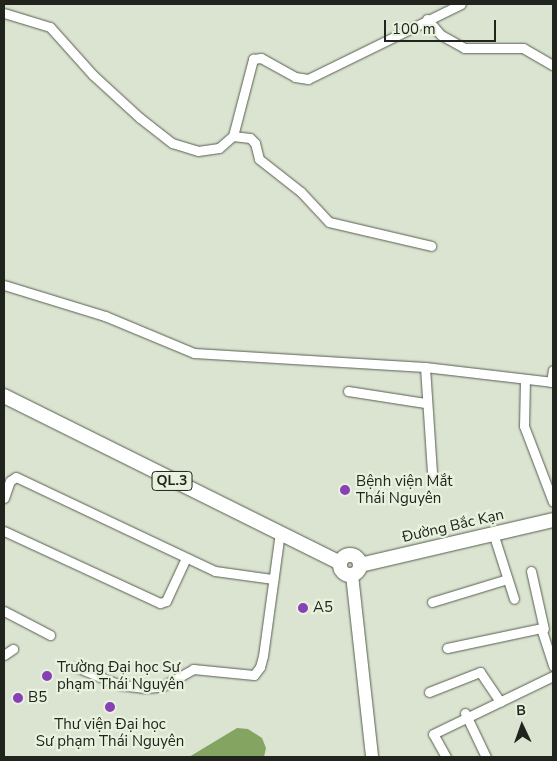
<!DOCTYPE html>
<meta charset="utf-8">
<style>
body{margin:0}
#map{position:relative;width:557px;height:761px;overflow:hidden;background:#dae4d1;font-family:"Nunito Sans",sans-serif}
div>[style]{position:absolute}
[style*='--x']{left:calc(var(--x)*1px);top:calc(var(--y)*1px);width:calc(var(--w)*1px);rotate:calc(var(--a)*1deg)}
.water>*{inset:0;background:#84a562}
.roads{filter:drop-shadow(0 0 1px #565f4e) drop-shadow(0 0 1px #565f4e)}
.minor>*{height:9px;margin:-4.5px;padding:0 4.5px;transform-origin:4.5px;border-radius:4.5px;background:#fff}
.secondary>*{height:12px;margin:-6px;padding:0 6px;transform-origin:6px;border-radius:6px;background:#fff}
.trunk>*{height:14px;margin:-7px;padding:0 7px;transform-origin:7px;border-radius:7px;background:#fff}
.trunk>.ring{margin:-7px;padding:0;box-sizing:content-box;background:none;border:14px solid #fff;border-radius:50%}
.dots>*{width:14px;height:14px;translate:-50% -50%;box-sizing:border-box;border:2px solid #e7f1de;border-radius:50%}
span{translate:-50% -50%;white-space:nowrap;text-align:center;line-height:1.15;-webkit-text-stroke:4.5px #e7f1de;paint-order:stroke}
.shield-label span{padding:1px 4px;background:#e7f1de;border:1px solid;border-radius:4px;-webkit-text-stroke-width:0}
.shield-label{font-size:14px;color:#21241d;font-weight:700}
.poi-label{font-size:15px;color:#21241d}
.left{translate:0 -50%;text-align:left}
.street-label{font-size:15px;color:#21241d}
.frame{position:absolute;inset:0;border:5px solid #21241d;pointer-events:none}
.north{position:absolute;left:497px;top:701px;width:50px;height:50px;-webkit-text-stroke:4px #e7f1de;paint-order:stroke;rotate:357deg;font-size:14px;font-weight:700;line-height:20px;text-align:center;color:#21241d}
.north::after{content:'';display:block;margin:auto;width:18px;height:22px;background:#21241d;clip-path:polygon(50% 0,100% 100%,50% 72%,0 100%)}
.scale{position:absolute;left:384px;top:20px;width:112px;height:22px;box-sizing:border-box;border:2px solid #21241d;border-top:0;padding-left:6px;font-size:15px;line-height:18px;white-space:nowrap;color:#21241d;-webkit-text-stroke:4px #e7f1de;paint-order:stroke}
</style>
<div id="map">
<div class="water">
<i style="clip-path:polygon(237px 728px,248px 729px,262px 738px,266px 748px,264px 757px,189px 757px)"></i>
</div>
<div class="roads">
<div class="minor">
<i style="--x:4;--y:13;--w:48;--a:16.9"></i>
<i style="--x:50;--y:27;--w:64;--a:48.1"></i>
<i style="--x:93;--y:75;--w:64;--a:42.5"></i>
<i style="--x:140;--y:118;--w:41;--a:38"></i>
<i style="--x:172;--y:143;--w:27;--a:17"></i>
<i style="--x:198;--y:151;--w:21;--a:-8"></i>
<i style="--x:219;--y:148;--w:18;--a:-41"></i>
<i style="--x:233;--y:136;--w:80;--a:-75.4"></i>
<i style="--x:253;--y:59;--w:8;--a:-7"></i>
<i style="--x:261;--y:58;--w:39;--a:29"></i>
<i style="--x:295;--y:77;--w:13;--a:9"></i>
<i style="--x:308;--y:79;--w:170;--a:-26.1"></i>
<i style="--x:427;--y:19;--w:21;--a:49"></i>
<i style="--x:441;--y:35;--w:26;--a:29"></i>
<i style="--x:464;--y:48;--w:59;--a:0"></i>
<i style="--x:523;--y:48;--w:34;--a:30"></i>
<i style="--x:233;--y:136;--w:17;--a:7"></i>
<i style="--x:250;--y:138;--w:7;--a:45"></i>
<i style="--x:255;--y:143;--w:16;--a:76"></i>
<i style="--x:259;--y:159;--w:53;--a:38.2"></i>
<i style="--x:301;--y:192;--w:41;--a:47"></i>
<i style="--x:329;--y:222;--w:105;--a:13.2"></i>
<i style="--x:4;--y:285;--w:106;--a:17.1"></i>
<i style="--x:105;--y:316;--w:96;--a:22.6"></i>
<i style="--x:194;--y:353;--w:231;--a:3.5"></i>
<i style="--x:425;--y:367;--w:129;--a:6.7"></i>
<i style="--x:425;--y:367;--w:106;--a:86.2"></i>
<i style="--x:525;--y:379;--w:47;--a:91.2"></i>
<i style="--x:524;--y:426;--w:81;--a:69.1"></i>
<i style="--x:551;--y:382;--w:12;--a:-81"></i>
<i style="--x:348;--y:391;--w:78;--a:8.9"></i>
<i style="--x:4;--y:498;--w:18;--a:-71"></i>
<i style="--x:10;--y:481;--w:7;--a:-34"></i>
<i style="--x:16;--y:477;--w:220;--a:25.3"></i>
<i style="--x:215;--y:571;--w:59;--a:7.9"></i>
<i style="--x:4;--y:531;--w:172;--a:24.8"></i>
<i style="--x:160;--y:603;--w:6;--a:-18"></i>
<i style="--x:166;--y:601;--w:47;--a:-65.1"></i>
<i style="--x:493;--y:533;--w:69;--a:72.3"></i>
<i style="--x:531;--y:571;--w:59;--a:77.4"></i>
<i style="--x:432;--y:602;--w:78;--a:-17"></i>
<i style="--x:4;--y:611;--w:52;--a:27.6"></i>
<i style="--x:447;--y:648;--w:96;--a:-12"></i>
<i style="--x:541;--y:628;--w:40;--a:72"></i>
<i style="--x:4;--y:655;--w:11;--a:-34"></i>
<i style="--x:76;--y:667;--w:48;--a:22.2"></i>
<i style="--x:120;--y:685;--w:25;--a:7"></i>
<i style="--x:145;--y:688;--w:16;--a:-4"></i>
<i style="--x:161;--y:687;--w:37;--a:-29"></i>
<i style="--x:193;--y:669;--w:61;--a:5.6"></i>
<i style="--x:254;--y:675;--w:10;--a:-53"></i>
<i style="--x:260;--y:667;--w:11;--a:-75"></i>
<i style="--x:263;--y:656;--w:125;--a:-82.2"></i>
<i style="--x:429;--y:692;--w:55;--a:-21.4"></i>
<i style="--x:480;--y:672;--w:36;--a:56"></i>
<i style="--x:465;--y:713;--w:49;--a:64.5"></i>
<i style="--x:446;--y:757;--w:26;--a:-119"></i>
<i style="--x:433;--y:734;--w:133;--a:-25.8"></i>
</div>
<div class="secondary">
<i style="--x:352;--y:575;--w:183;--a:83.7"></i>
</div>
<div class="trunk">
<i style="--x:4;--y:396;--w:375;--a:26.4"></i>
<i class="ring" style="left:340px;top:555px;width:6px;height:6px"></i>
<i style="--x:360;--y:565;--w:198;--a:-13.1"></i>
</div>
</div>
<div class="dots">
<i style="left:345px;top:490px;background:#8841b4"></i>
<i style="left:303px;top:608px;background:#8841b4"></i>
<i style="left:47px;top:676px;background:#8841b4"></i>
<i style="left:18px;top:698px;background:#8841b4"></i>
<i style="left:110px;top:707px;background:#8841b4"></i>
</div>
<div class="shield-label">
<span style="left:172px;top:481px">QL.3</span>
</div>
<div class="poi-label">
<span class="left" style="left:356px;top:490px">Bệnh viện Mắt<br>Thái Nguyên</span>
<span class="left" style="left:313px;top:608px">A5</span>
<span class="left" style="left:57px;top:676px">Trường Đại học Sư<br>phạm Thái Nguyên</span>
<span class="left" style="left:28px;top:698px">B5</span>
<span style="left:110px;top:733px">Thư viện Đại học<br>Sư phạm Thái Nguyên</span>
</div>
<div class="street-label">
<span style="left:453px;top:526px;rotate:-13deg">Đường Bắc Kạn</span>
</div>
<div class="frame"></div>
<div class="north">B</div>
<div class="scale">100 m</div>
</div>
